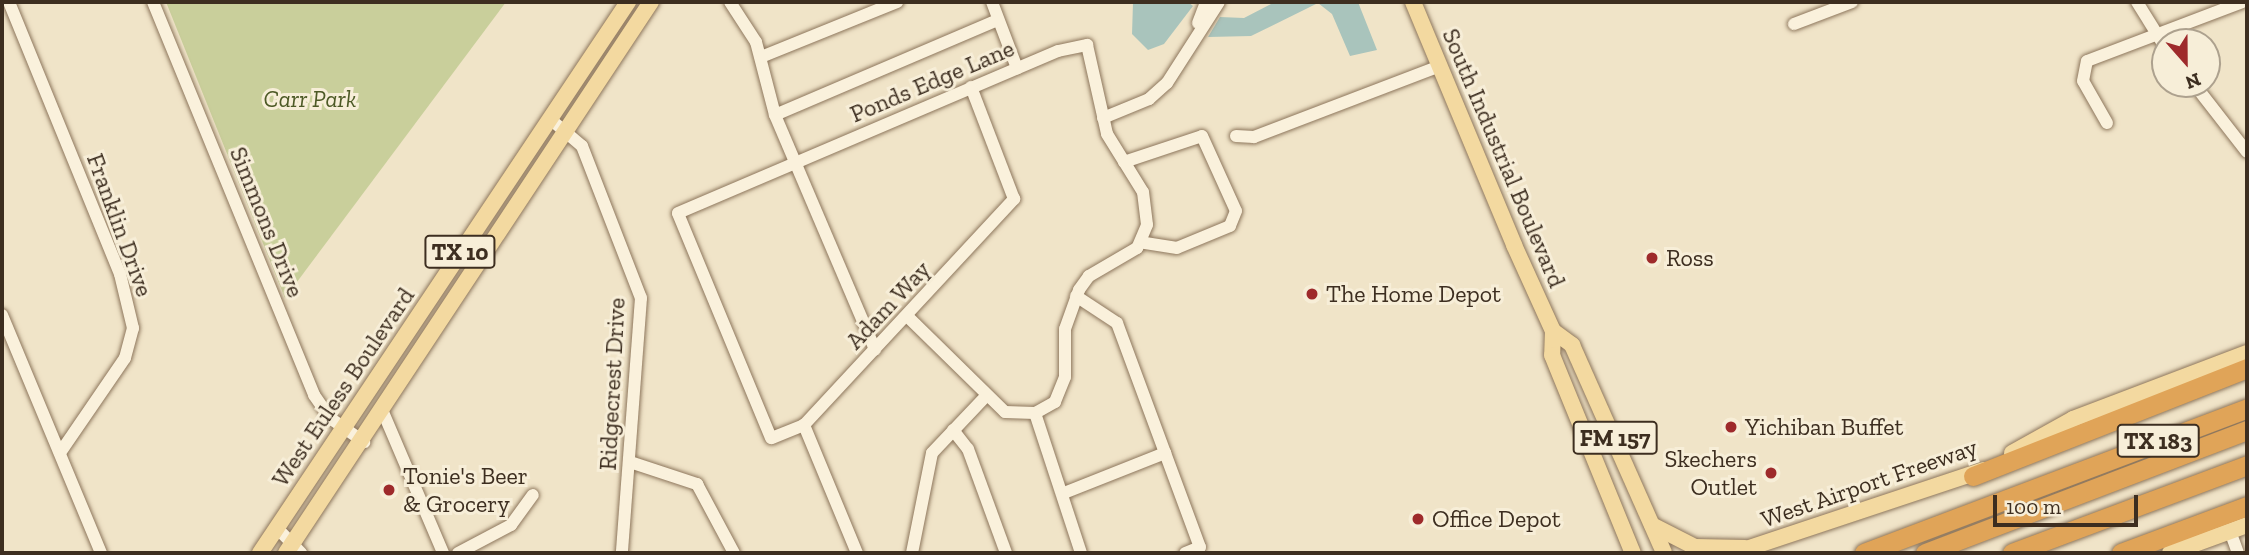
<!DOCTYPE html>
<style>
body{margin:0}
#map{position:relative;width:2249px;height:555px;overflow:hidden;background:#f0e4c8;font-family:"Zilla Slab",serif}
div>[style]{position:absolute}
[style*='--x']{left:calc(var(--x)*1px);top:calc(var(--y)*1px);width:calc(var(--w)*1px);rotate:calc(var(--a)*1deg)}
.green>*{inset:0;background:#c9cf9b}
.water>*{inset:0;background:#a9c4bc}
.roads{filter:drop-shadow(0 0 2px #8d765c) drop-shadow(0 0 2px #8d765c)}
.minor>*{height:12px;margin:-6px;padding:0 6px;transform-origin:6px;border-radius:6px;background:#faf1dc}
.major>*{height:16px;margin:-8px;padding:0 8px;transform-origin:8px;border-radius:8px;background:#f3d9a0}
.highway>*{height:19px;margin:-9.5px;padding:0 9.5px;transform-origin:9.5px;border-radius:9.5px;background:#e0a458}
.dots>*{width:19px;height:19px;translate:-50% -50%;box-sizing:border-box;border:4px solid #f7eed8;border-radius:50%}
span{translate:-50% -50%;white-space:nowrap;text-align:center;line-height:1.15;-webkit-text-stroke:6px #f7eed8;paint-order:stroke}
.shield-label span{padding:2px 5px;background:#f7eed8;border:2px solid;border-radius:5px;-webkit-text-stroke-width:0}
.shield-label{font-size:23px;color:#3d2e20;font-weight:700}
.street-label{font-size:24px;color:#3d2e20}
.park-label{font-size:24px;color:#4d5a26;font-style:italic}
.poi-label{font-size:24px;color:#3d2e20}
.left{translate:0 -50%;text-align:left}
.right{translate:-100% -50%;text-align:right}
.frame{position:absolute;inset:0;border:4px solid #3d2e20;pointer-events:none}
.north{position:absolute;left:2151px;top:28px;width:70px;height:70px;box-sizing:border-box;background:#f7eed8;border:2px solid #ada18e;border-radius:50%;rotate:159deg;font-size:19px;font-weight:700;line-height:28px;text-align:center;color:#3d2e20}
.north::after{content:'';display:block;margin:auto;width:24px;height:32px;background:#9e2a2b;clip-path:polygon(50% 0,100% 100%,50% 72%,0 100%)}
.scale{position:absolute;left:1993px;top:495px;width:145px;height:32px;box-sizing:border-box;border:4px solid #3d2e20;border-top:0;padding-left:9px;font-size:21px;line-height:24px;white-space:nowrap;color:#3d2e20;-webkit-text-stroke:5px #f7eed8;paint-order:stroke}
</style>
<div id="map">
<div class="green">
<i style="clip-path:polygon(166px 2px,506px 2px,285px 298px)"></i>
</div>
<div class="water">
<i style="clip-path:polygon(1133px 2px,1188px 2px,1193px 6px,1164px 44px,1148px 50px,1132px 34px)"></i>
<i style="clip-path:polygon(1275px 2px,1358px 2px,1377px 50px,1350px 56px,1332px 14px,1318px 3px,1251px 36px,1208px 37px,1220px 17px,1244px 18px)"></i>
</div>
<div class="roads">
<div class="minor">
<i style="--x:9;--y:2;--w:294;--a:67.8"></i>
<i style="--x:120;--y:274;--w:56;--a:76.5"></i>
<i style="--x:133;--y:328;--w:31;--a:105"></i>
<i style="--x:125;--y:358;--w:115;--a:124.4"></i>
<i style="--x:153;--y:2;--w:425;--a:67.7"></i>
<i style="--x:314;--y:395;--w:28;--a:55"></i>
<i style="--x:330;--y:418;--w:42;--a:35.2"></i>
<i style="--x:730;--y:2;--w:48;--a:57"></i>
<i style="--x:756;--y:42;--w:75;--a:75.4"></i>
<i style="--x:775;--y:115;--w:255;--a:66.9"></i>
<i style="--x:992;--y:2;--w:71;--a:69.3"></i>
<i style="--x:2137;--y:2;--w:53;--a:58.1"></i>
<i style="--x:1198;--y:23;--w:22;--a:-69"></i>
<i style="--x:1794;--y:24;--w:62;--a:-20.8"></i>
<i style="--x:761;--y:57;--w:147;--a:-22"></i>
<i style="--x:2194;--y:84;--w:86;--a:52.1"></i>
<i style="--x:775;--y:115;--w:242;--a:-23.1"></i>
<i style="--x:549;--y:118;--w:43;--a:40.3"></i>
<i style="--x:582;--y:146;--w:163;--a:68.8"></i>
<i style="--x:641;--y:298;--w:256;--a:94.3"></i>
<i style="--x:1103;--y:118;--w:50;--a:-22.4"></i>
<i style="--x:1149;--y:99;--w:24;--a:-42"></i>
<i style="--x:1167;--y:83;--w:96;--a:-57.3"></i>
<i style="--x:2107;--y:123;--w:48;--a:-119.7"></i>
<i style="--x:2083;--y:81;--w:20;--a:-79"></i>
<i style="--x:2087;--y:61;--w:166;--a:-20.8"></i>
<i style="--x:1236;--y:136;--w:18;--a:3"></i>
<i style="--x:1254;--y:137;--w:199;--a:-20.9"></i>
<i style="--x:1124;--y:162;--w:82;--a:-18.4"></i>
<i style="--x:1202;--y:136;--w:82;--a:65.6"></i>
<i style="--x:1236;--y:211;--w:16;--a:112"></i>
<i style="--x:1230;--y:226;--w:57;--a:157.5"></i>
<i style="--x:1177;--y:248;--w:37;--a:-171"></i>
<i style="--x:1076;--y:296;--w:49;--a:33.4"></i>
<i style="--x:1117;--y:323;--w:239;--a:69.7"></i>
<i style="--x:1200;--y:547;--w:16;--a:158"></i>
<i style="--x:2;--y:315;--w:258;--a:67.4"></i>
<i style="--x:383;--y:412;--w:153;--a:66.9"></i>
<i style="--x:1035;--y:413;--w:147;--a:71.8"></i>
<i style="--x:804;--y:425;--w:35;--a:158"></i>
<i style="--x:771;--y:438;--w:243;--a:-112.5"></i>
<i style="--x:678;--y:213;--w:413;--a:-23.1"></i>
<i style="--x:1058;--y:51;--w:30;--a:-12"></i>
<i style="--x:1087;--y:45;--w:91;--a:77.3"></i>
<i style="--x:1107;--y:134;--w:68;--a:58.2"></i>
<i style="--x:1143;--y:192;--w:33;--a:83"></i>
<i style="--x:1147;--y:225;--w:25;--a:113"></i>
<i style="--x:1137;--y:248;--w:56;--a:149.7"></i>
<i style="--x:1089;--y:276;--w:17;--a:126"></i>
<i style="--x:1079;--y:290;--w:41;--a:109.7"></i>
<i style="--x:1065;--y:329;--w:48;--a:90"></i>
<i style="--x:1065;--y:377;--w:27;--a:112"></i>
<i style="--x:1055;--y:402;--w:23;--a:151"></i>
<i style="--x:1035;--y:413;--w:30;--a:-178"></i>
<i style="--x:1005;--y:412;--w:137;--a:-135.6"></i>
<i style="--x:953;--y:430;--w:24;--a:52"></i>
<i style="--x:968;--y:449;--w:111;--a:69.9"></i>
<i style="--x:630;--y:462;--w:71;--a:18.2"></i>
<i style="--x:697;--y:484;--w:78;--a:61.8"></i>
<i style="--x:1064;--y:493;--w:109;--a:-21.6"></i>
<i style="--x:277;--y:528;--w:35;--a:46"></i>
<i style="--x:2230;--y:531;--w:23;--a:70"></i>
<i style="--x:458;--y:553;--w:60;--a:-27.8"></i>
<i style="--x:511;--y:525;--w:37;--a:-54"></i>
<i style="--x:857;--y:553;--w:139;--a:-112.5"></i>
<i style="--x:804;--y:425;--w:309;--a:-47.1"></i>
<i style="--x:1014;--y:199;--w:120;--a:-111"></i>
<i style="--x:912;--y:553;--w:102;--a:-78.7"></i>
<i style="--x:932;--y:453;--w:79;--a:-46.5"></i>
</div>
<div class="major">
<i style="--x:1413;--y:2;--w:263;--a:67.4"></i>
<i style="--x:1514;--y:245;--w:94;--a:65.6"></i>
<i style="--x:1553;--y:331;--w:24;--a:36"></i>
<i style="--x:1572;--y:345;--w:227;--a:66.1"></i>
<i style="--x:1553;--y:331;--w:24;--a:92"></i>
<i style="--x:1552;--y:355;--w:214;--a:67.8"></i>
<i style="--x:2012;--y:453;--w:70;--a:-29.1"></i>
<i style="--x:2073;--y:419;--w:186;--a:-20.8"></i>
<i style="--x:1652;--y:525;--w:48;--a:27.1"></i>
<i style="--x:1695;--y:547;--w:50;--a:1.1"></i>
<i style="--x:260;--y:553;--w:663;--a:-56.26"></i>
<i style="--x:286;--y:553;--w:661;--a:-56.48"></i>
<i style="--x:1734;--y:553;--w:263;--a:-18.4"></i>
<i style="--x:2170;--y:553;--w:82;--a:-20"></i>
</div>
<div class="highway">
<i style="--x:1973;--y:476;--w:295;--a:-21.5"></i>
<i style="--x:1864;--y:553;--w:410;--a:-20.7"></i>
<i style="--x:1925;--y:553;--w:345;--a:-20.9"></i>
<i style="--x:2012;--y:553;--w:251;--a:-20.5"></i>
<i style="--x:2121;--y:553;--w:134;--a:-20.5"></i>
</div>
</div>
<div class="dots">
<i style="left:1652px;top:258px;background:#9e2a2b"></i>
<i style="left:1312px;top:294px;background:#9e2a2b"></i>
<i style="left:1731px;top:427px;background:#9e2a2b"></i>
<i style="left:1771px;top:473px;background:#9e2a2b"></i>
<i style="left:389px;top:490px;background:#9e2a2b"></i>
<i style="left:1418px;top:519px;background:#9e2a2b"></i>
</div>
<div class="shield-label">
<span style="left:460px;top:252px">TX 10</span>
<span style="left:1615px;top:438px">FM 157</span>
<span style="left:2158px;top:441px">TX 183</span>
</div>
<div class="street-label">
<span style="left:932px;top:81px;rotate:-23deg">Ponds Edge Lane</span>
<span style="left:1504px;top:158px;rotate:67deg">South Industrial Boulevard</span>
<span style="left:267px;top:222px;rotate:68deg">Simmons Drive</span>
<span style="left:120px;top:225px;rotate:70deg">Franklin Drive</span>
<span style="left:888px;top:305px;rotate:-47deg">Adam Way</span>
<span style="left:612px;top:384px;rotate:-87deg">Ridgecrest Drive</span>
<span style="left:343px;top:387px;rotate:-56deg">West Euless Boulevard</span>
<span style="left:1869px;top:483px;rotate:-19deg">West Airport Freeway</span>
</div>
<div class="park-label">
<span style="left:310px;top:99px">Carr Park</span>
</div>
<div class="poi-label">
<span class="left" style="left:1666px;top:258px">Ross</span>
<span class="left" style="left:1326px;top:294px">The Home Depot</span>
<span class="left" style="left:1745px;top:427px">Yichiban Buffet</span>
<span class="right" style="left:1757px;top:473px">Skechers<br>Outlet</span>
<span class="left" style="left:403px;top:490px">Tonie's Beer<br>&amp; Grocery</span>
<span class="left" style="left:1432px;top:519px">Office Depot</span>
</div>
<div class="frame"></div>
<div class="north">N</div>
<div class="scale">100 m</div>
</div>
